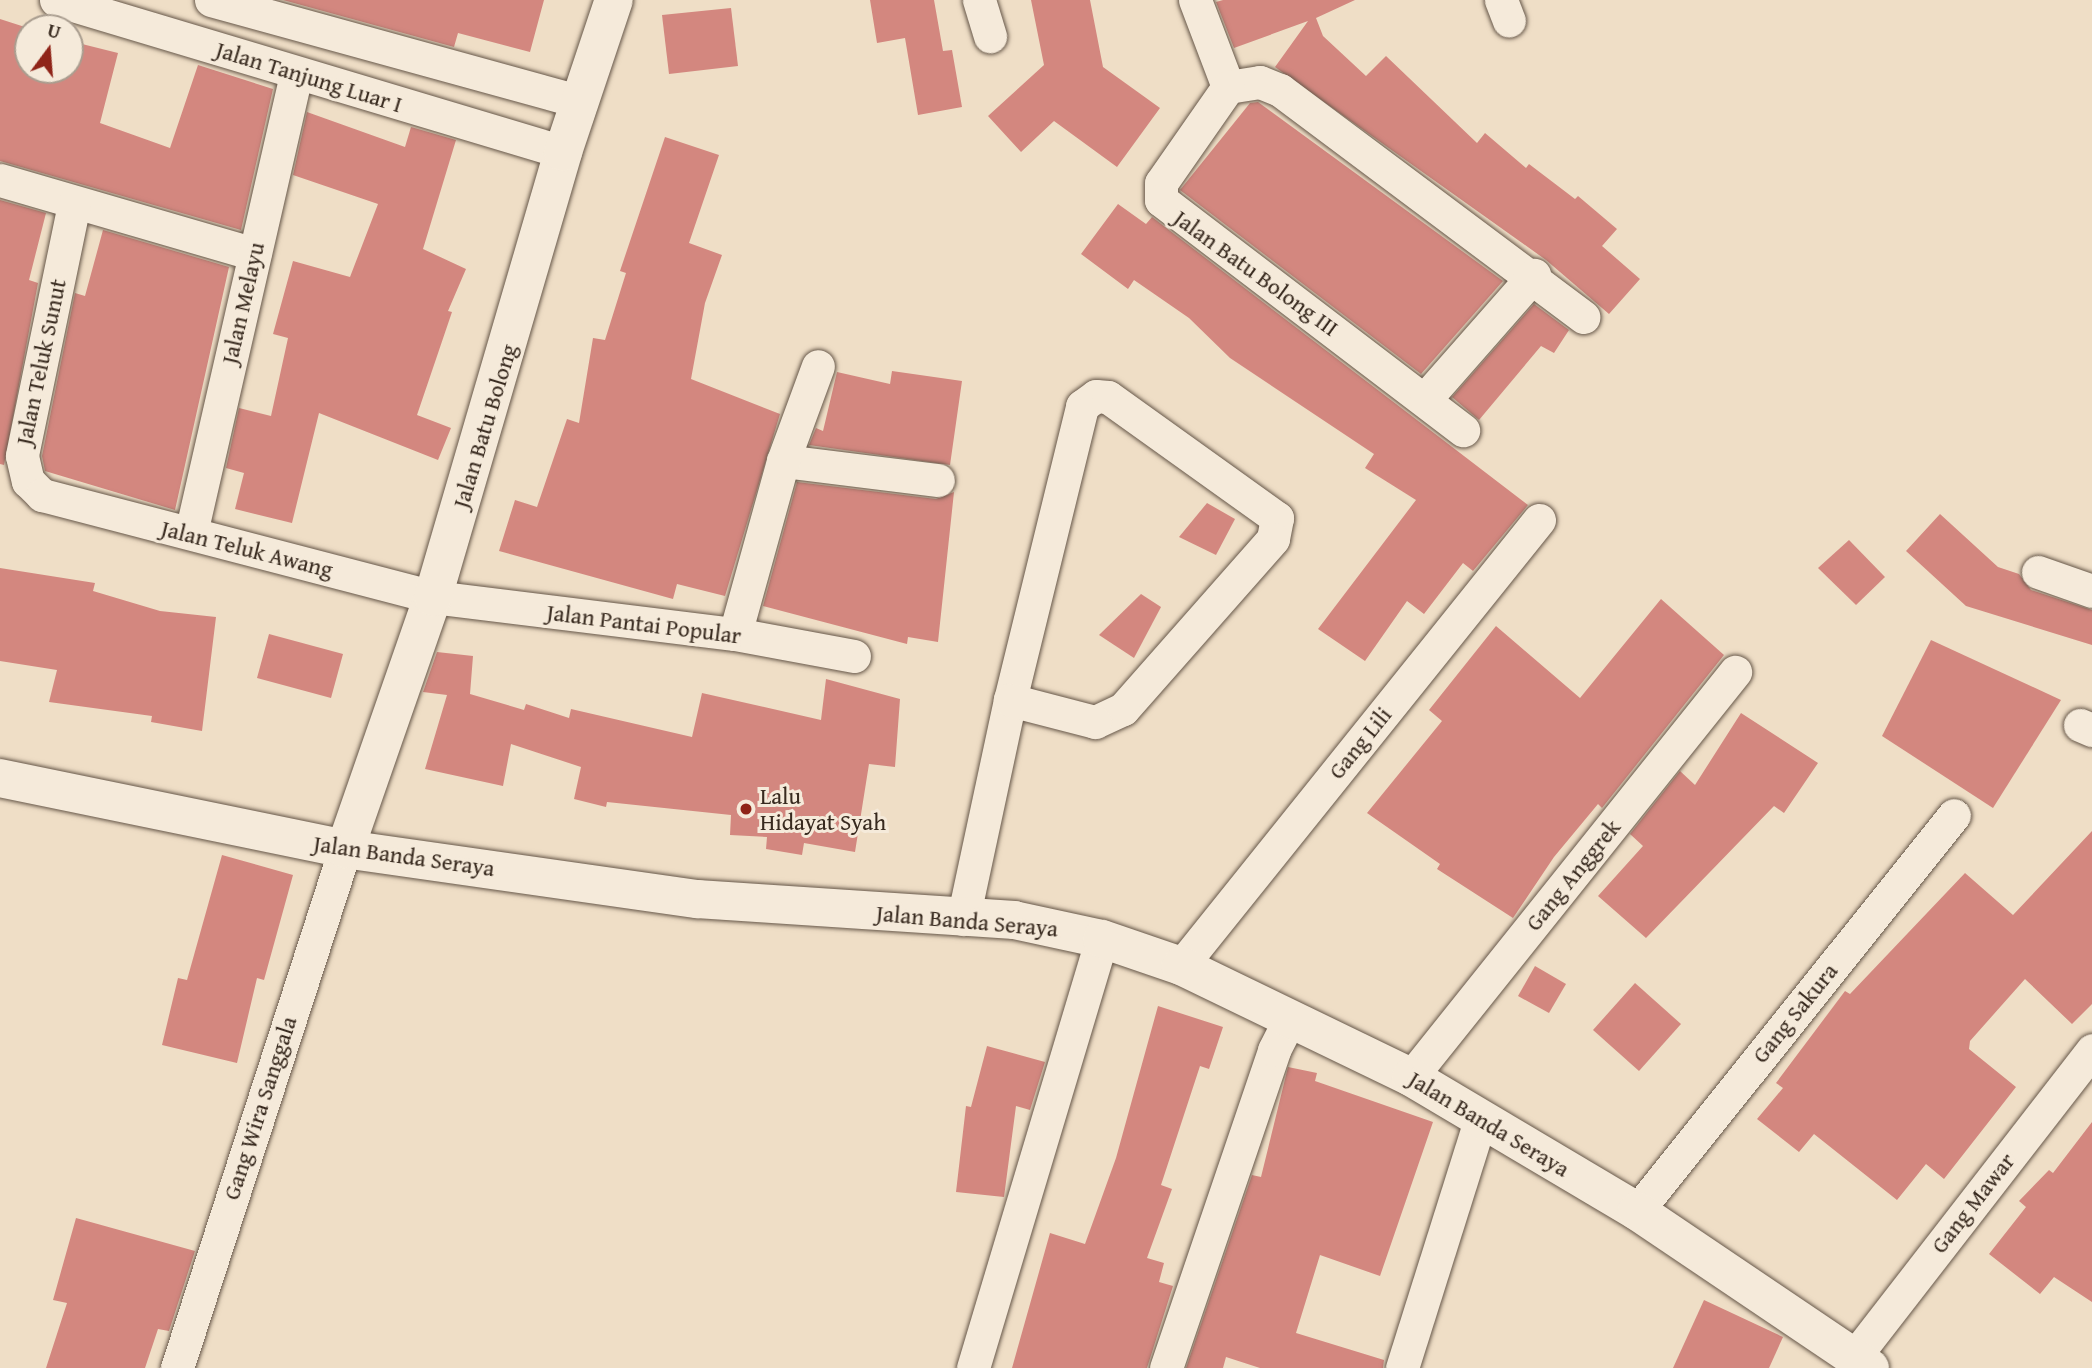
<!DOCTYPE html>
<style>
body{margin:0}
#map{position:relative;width:2092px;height:1368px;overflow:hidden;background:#efdec6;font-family:"Gentium Book Plus",serif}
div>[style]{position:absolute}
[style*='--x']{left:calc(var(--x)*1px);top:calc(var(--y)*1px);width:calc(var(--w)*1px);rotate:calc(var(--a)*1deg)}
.building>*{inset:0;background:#d3877f}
.roads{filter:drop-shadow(0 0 2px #665749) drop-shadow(0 0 2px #665749)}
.minor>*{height:33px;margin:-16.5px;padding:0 16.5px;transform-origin:16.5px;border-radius:16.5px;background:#f5eada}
.tertiary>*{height:38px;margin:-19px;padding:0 19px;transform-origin:19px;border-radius:19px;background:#f5eada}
.dots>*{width:19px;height:19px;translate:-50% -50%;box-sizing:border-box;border:4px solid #f5eada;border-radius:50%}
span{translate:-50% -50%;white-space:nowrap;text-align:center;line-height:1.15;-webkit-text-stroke:6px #f5eada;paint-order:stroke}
.street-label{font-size:23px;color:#382a1f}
.poi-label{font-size:23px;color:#382a1f}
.left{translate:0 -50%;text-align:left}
.north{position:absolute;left:14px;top:14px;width:70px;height:70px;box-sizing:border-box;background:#f5eada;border:2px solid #a99d8f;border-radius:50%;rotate:16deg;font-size:19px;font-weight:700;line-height:28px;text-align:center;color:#382a1f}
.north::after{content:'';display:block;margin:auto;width:24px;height:32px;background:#8f2418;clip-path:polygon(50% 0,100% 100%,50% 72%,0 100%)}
</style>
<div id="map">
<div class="building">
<i style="clip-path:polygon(283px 0,544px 0,530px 52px,458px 33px,454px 47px)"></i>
<i style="clip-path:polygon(870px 0,934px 0,943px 51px,952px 50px,962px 107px,918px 115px,905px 38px,877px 43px)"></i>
<i style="clip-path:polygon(1031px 0,1090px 0,1103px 67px,1160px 108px,1117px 167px,1054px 121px,1021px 152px,988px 116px,1044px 65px)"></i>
<i style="clip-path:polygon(1223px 0,1355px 0,1316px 18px,1323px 36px,1366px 76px,1386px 56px,1477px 143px,1485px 133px,1526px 168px,1529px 164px,1575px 199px,1578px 196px,1617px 229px,1602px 246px,1640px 279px,1609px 314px,1546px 260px,1275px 67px,1308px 21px,1234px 48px,1216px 2px)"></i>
<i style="clip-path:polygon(731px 8px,738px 66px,669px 74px,662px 15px)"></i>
<i style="clip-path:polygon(0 19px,28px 28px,28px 70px,70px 70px,70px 41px,118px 53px,100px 123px,170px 148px,198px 65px,273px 89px,241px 230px,0 161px)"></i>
<i style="clip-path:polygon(1258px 102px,1503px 281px,1421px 374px,1180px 190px,1250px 103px)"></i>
<i style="clip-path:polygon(307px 112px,405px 147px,411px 127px,456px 140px,423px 249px,466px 269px,448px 311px,452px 312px,417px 415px,451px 428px,438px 460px,319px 413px,292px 523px,235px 509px,244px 473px,226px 468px,239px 408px,271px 416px,288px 338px,273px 334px,293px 261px,350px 277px,378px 204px,293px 175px)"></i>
<i style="clip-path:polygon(665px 137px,719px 155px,689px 243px,722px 255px,705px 303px,691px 379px,780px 414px,725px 596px,677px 584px,673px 599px,499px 551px,515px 500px,537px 507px,567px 419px,579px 423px,593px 338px,605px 340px,626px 273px,620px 271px)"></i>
<i style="clip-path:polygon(0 200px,46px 213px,29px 280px,38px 283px,4px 465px,0 464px)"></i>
<i style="clip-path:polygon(1118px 204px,1146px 224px,1152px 217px,1528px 505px,1473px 571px,1463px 563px,1424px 614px,1407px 601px,1365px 661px,1318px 629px,1416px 500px,1365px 468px,1374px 454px,1230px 358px,1189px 318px,1134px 280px,1128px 289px,1081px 254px)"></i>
<i style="clip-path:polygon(103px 230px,229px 267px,175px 510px,45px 471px,42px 456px,75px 293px,85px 296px)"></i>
<i style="clip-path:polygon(1534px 304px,1569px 330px,1554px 353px,1541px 346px,1479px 420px,1452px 397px)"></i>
<i style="clip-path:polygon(892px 371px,962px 381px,950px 465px,809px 445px,816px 428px,823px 431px,837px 372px,890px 384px)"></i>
<i style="clip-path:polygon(797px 482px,936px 499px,954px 492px,938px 642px,908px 637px,907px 644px,763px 606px)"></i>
<i style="clip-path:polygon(1207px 503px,1235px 519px,1216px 555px,1179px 537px)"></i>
<i style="clip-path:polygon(1940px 514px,1998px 567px,2019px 574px,2031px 590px,2092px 610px,2092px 645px,1966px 606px,1906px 551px)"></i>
<i style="clip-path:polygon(1849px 540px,1885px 577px,1856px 605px,1818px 568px)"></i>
<i style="clip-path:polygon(0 568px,95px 583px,93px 591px,160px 611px,216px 617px,202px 731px,151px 722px,152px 716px,49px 702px,57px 670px,0 661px)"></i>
<i style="clip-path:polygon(1141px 594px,1161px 607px,1134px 658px,1099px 635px)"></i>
<i style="clip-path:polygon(1661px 599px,1724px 655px,1602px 808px,1598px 804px,1554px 857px,1513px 918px,1437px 869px,1440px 864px,1367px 813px,1442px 721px,1429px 710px,1496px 626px,1580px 698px)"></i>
<i style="clip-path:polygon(269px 634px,343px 654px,331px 698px,257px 678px)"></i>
<i style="clip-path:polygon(1931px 640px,2061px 700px,1993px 808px,1882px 736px)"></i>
<i style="clip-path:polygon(437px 652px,473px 656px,470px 694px,524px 710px,526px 704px,569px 718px,571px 709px,692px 737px,702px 693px,821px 720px,826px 679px,900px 699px,895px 767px,869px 764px,855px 852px,804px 843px,802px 855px,766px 849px,767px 837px,730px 835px,731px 815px,607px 802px,606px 807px,574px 799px,581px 767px,511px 744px,503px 786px,425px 769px,447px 695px,423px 692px)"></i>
<i style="clip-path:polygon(1741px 713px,1818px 763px,1784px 813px,1774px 806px,1646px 938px,1598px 896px,1643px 846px,1630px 834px,1680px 771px,1695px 785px)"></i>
<i style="clip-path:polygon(2092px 831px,2092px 1004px,2072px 1024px,2025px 979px,1970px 1041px,1969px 1049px,2016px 1087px,1944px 1179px,1926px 1164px,1897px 1200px,1814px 1134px,1799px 1152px,1757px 1119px,1783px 1088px,1776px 1083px,1845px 991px,1850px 994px,1965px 873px,2013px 915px)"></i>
<i style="clip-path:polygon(222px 855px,293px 875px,264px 980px,257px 978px,237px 1063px,162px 1045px,178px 978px,187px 980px)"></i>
<i style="clip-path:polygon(1535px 966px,1566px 984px,1549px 1013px,1518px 996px)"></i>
<i style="clip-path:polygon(1635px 983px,1681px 1024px,1639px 1071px,1593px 1030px)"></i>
<i style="clip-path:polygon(1158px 1006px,1223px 1027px,1209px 1069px,1200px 1066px,1161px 1185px,1172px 1189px,1147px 1258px,1164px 1263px,1159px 1282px,1173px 1286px,1147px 1368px,1012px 1368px,1050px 1233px,1085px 1244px,1116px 1158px)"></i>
<i style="clip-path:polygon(987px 1046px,1045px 1062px,1030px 1110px,1016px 1106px,1004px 1197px,956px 1192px,966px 1106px,971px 1107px)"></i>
<i style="clip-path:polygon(1288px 1067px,1317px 1073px,1315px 1081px,1433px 1122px,1380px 1276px,1320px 1255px,1296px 1333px,1384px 1360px,1383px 1368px,1260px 1368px,1226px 1357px,1223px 1368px,1186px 1368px,1252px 1175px,1261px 1177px)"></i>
<i style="clip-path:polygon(2092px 1122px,2092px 1302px,2054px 1277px,2040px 1294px,1989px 1254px,2026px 1207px,2019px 1201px,2049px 1170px,2053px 1173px)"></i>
<i style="clip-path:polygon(76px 1218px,195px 1251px,169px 1331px,158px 1329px,145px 1368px,46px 1368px,67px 1303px,53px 1300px)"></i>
<i style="clip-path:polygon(1704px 1300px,1783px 1337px,1769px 1368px,1673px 1368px)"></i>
</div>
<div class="roads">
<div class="minor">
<i style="--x:56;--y:0;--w:529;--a:16.69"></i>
<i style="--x:211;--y:0;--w:384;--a:15.4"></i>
<i style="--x:979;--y:0;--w:38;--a:73"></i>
<i style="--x:1195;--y:0;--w:93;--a:69.2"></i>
<i style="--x:1228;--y:87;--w:117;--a:124.9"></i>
<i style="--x:1161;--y:183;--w:17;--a:90"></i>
<i style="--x:1161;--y:200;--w:380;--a:37.3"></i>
<i style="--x:1501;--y:0;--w:22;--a:69"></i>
<i style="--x:1228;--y:87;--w:32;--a:-9"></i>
<i style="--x:1260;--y:82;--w:22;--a:22"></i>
<i style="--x:1280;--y:90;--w:379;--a:36.8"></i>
<i style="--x:0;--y:180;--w:265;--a:16.2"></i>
<i style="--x:74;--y:204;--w:257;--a:101.7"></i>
<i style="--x:22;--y:456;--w:26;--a:77"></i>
<i style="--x:28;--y:481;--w:20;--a:45"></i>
<i style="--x:42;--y:495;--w:404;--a:14.6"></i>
<i style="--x:433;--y:597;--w:304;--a:7"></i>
<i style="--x:735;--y:634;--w:121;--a:10.5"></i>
<i style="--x:1426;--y:398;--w:164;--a:-48.7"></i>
<i style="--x:783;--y:461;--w:156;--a:7"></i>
<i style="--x:191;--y:533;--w:471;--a:-77.1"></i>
<i style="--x:2038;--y:572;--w:57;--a:19.4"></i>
<i style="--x:735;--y:634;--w:180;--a:-74.5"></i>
<i style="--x:783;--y:461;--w:101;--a:-69.8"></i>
<i style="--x:2080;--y:725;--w:13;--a:23"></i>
<i style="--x:963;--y:919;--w:224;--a:-77.9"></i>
<i style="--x:1010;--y:700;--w:303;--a:-76.2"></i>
<i style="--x:1082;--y:406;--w:17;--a:-36"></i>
<i style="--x:1096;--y:396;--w:12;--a:5"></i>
<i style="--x:1108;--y:397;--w:208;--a:35.6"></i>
<i style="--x:1277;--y:518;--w:21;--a:101"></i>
<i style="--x:1273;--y:539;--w:227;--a:131.4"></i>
<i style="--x:1123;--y:709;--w:31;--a:155"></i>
<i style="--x:1095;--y:722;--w:88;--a:-165.5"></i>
<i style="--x:1181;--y:966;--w:572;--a:-51.25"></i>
<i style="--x:1411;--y:1077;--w:519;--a:-51.34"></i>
<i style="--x:1637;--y:1211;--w:507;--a:-51.32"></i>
<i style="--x:1855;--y:1356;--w:387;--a:-52.2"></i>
<i style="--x:177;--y:1368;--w:546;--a:-72.06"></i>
<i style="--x:973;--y:1368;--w:448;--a:-73.3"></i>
<i style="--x:1166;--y:1368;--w:336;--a:-71.2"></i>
<i style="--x:1274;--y:1050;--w:37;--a:-63"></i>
<i style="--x:1402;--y:1368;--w:259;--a:-72.5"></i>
</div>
<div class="tertiary">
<i style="--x:0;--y:778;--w:352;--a:11.6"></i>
<i style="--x:345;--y:849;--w:356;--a:8.1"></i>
<i style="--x:697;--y:899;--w:318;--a:3.8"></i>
<i style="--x:1014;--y:920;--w:90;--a:12.2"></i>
<i style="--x:1102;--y:939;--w:83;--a:18.9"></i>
<i style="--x:1181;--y:966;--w:255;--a:25.8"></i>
<i style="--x:1411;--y:1077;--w:263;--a:30.7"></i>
<i style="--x:1637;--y:1211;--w:281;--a:34"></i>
<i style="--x:345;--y:849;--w:267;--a:-70.8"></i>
<i style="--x:433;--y:597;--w:464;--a:-73.7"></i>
<i style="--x:563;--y:152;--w:160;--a:-71.5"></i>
</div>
</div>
<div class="dots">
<i style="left:746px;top:809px;background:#8f2418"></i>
</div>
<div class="street-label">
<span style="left:309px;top:77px;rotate:17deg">Jalan Tanjung Luar I</span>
<span style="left:1256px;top:273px;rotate:36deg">Jalan Batu Bolong III</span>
<span style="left:243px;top:303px;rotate:-77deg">Jalan Melayu</span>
<span style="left:41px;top:362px;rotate:-78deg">Jalan Teluk Sunut</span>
<span style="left:485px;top:426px;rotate:-73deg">Jalan Batu Bolong</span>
<span style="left:247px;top:549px;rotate:14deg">Jalan Teluk Awang</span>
<span style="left:644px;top:624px;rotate:7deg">Jalan Pantai Popular</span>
<span style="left:1360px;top:743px;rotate:-51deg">Gang Lili</span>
<span style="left:404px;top:856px;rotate:8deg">Jalan Banda Seraya</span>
<span style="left:1573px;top:875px;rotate:-51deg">Gang Anggrek</span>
<span style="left:967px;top:921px;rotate:5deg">Jalan Banda Seraya</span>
<span style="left:1795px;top:1013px;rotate:-51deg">Gang Sakura</span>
<span style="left:260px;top:1108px;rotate:-72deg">Gang Wira Sanggala</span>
<span style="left:1489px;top:1124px;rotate:31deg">Jalan Banda Seraya</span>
<span style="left:1973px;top:1203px;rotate:-52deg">Gang Mawar</span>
</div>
<div class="poi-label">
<span class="left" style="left:760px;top:809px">Lalu<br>Hidayat Syah</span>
</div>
<div class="north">U</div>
</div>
